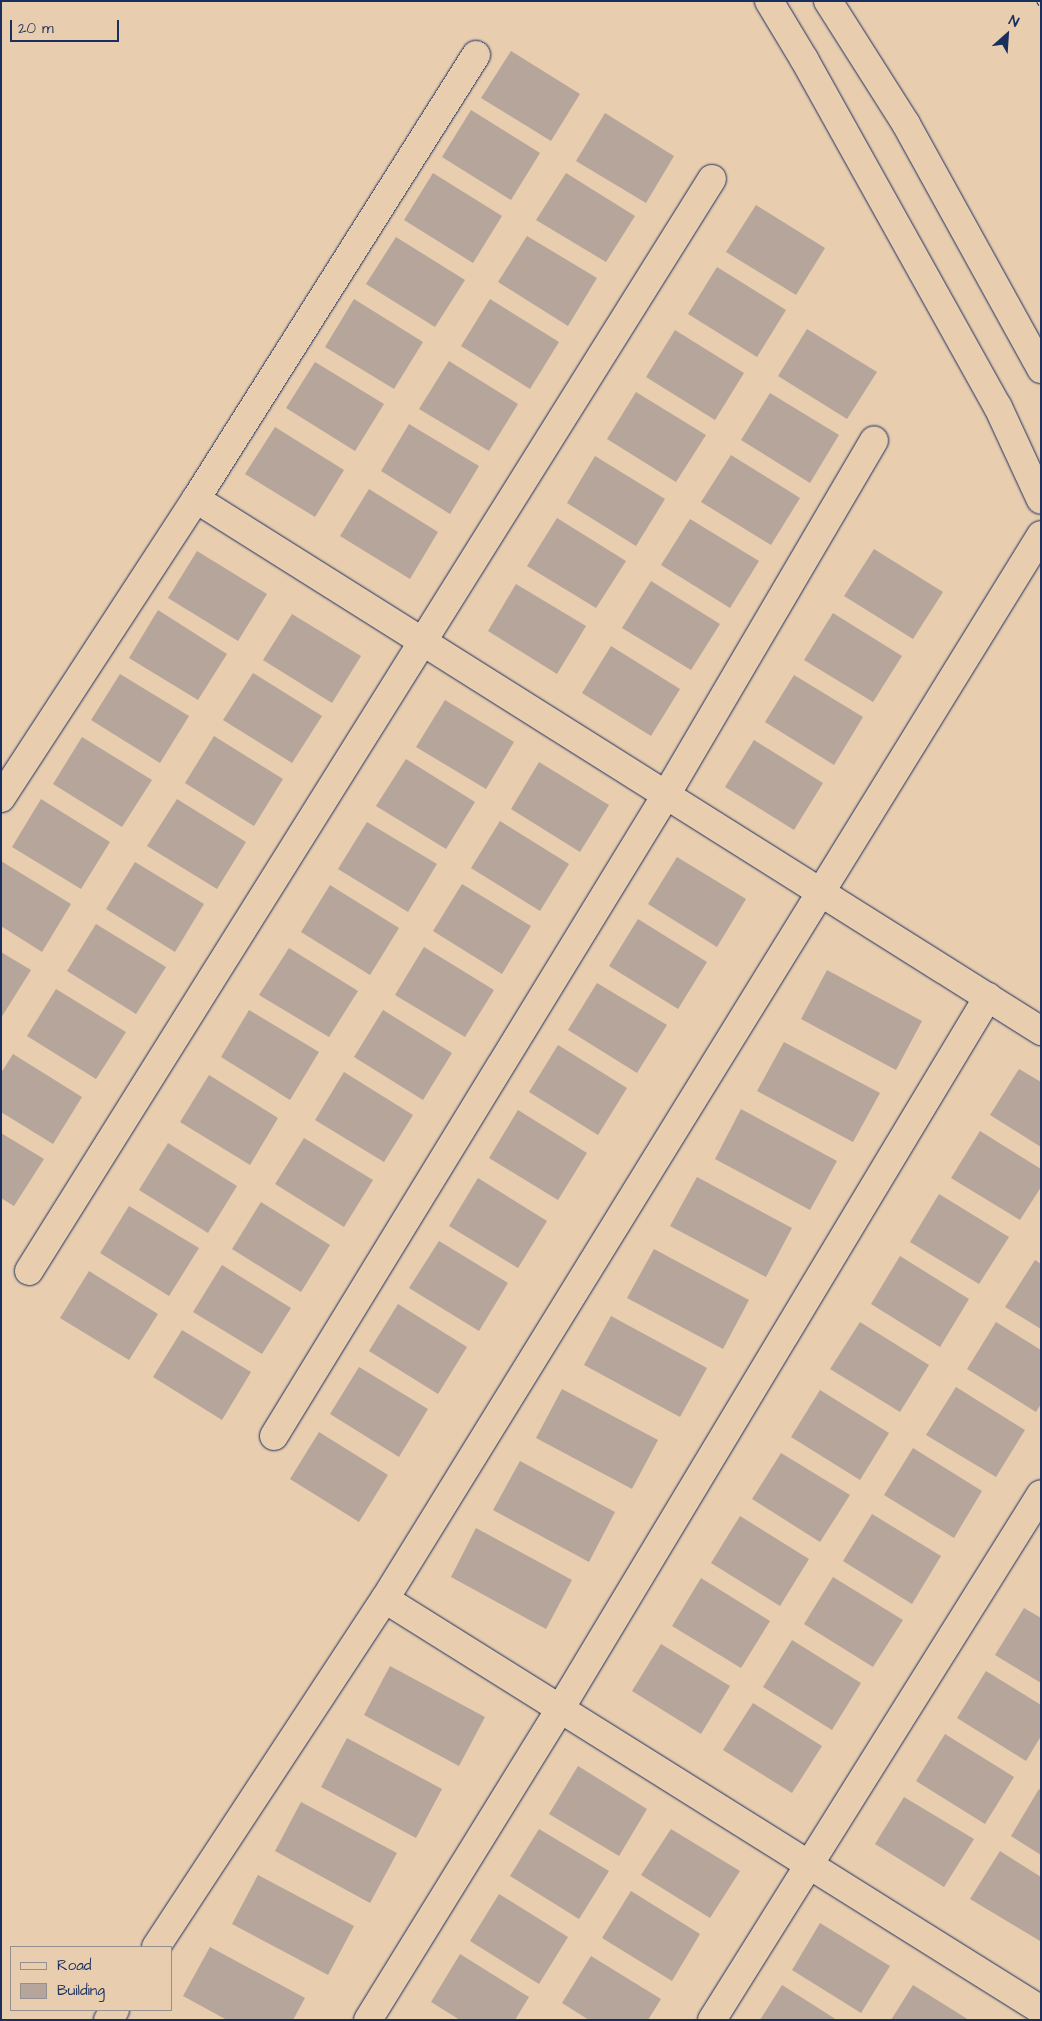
<!DOCTYPE html>
<style>
body{margin:0}
#map{position:relative;width:1042px;height:2021px;overflow:hidden;background:#e8cdaf;font-family:"Architects Daughter",sans-serif}
div>[style]{position:absolute}
[style*='--x']{left:calc(var(--x)*1px);top:calc(var(--y)*1px);width:calc(var(--w)*1px);rotate:calc(var(--a)*1deg)}
.building>*{inset:0;background:#b5a59b}
.roads{filter:drop-shadow(0 0 1px #1b2f5e) drop-shadow(0 0 1px #1b2f5e)}
.minor>*{height:28px;margin:-14px;padding:0 14px;transform-origin:14px;border-radius:14px;background:#e8cdaf}
.tertiary>*{height:28px;margin:-14px;padding:0 14px;transform-origin:14px;border-radius:14px;background:#e8cdaf}
.rail>*{height:5.5px;margin-top:-2.75px;transform-origin:0;background:repeating-linear-gradient(90deg,#e8cdaf 0 11px,#1b2f5e 0 22px);box-sizing:border-box;border-block:1px solid #1b2f5e}
span{translate:-50% -50%;white-space:nowrap;text-align:center;line-height:1.15;-webkit-text-stroke:5px #e8cdaf;paint-order:stroke}
.frame{position:absolute;inset:0;border:2px solid #1b2f5e;pointer-events:none}
.legend{position:absolute;left:10px;top:1946px;width:162px;height:65px;box-sizing:border-box;background:#e8cdaf;border:1px solid #968e8f;margin:0;padding:6px 9px;list-style:none;font-size:15px;color:#1b2f5e}
.legend li{display:flex;align-items:center;gap:10px;height:25px}
.legend b{width:25px;border:1px solid #968e8f}
.north{position:absolute;left:982px;top:10px;width:50px;height:50px;-webkit-text-stroke:4px #e8cdaf;paint-order:stroke;rotate:26deg;font-size:14px;font-weight:700;line-height:20px;text-align:center;color:#1b2f5e}
.north::after{content:'';display:block;margin:auto;width:18px;height:22px;background:#1b2f5e;clip-path:polygon(50% 0,100% 100%,50% 72%,0 100%)}
.scale{position:absolute;left:10px;top:20px;width:109px;height:22px;box-sizing:border-box;border:2px solid #1b2f5e;border-top:0;padding-left:6px;font-size:15px;line-height:18px;white-space:nowrap;color:#1b2f5e;-webkit-text-stroke:4px #e8cdaf;paint-order:stroke}
</style>
<div id="map">
<div class="building">
<i style="clip-path:polygon(511px 51px,580px 94px,551px 141px,481px 98px)"></i>
<i style="clip-path:polygon(471px 110px,540px 153px,511px 200px,442px 157px)"></i>
<i style="clip-path:polygon(605px 113px,674px 156px,646px 203px,576px 161px)"></i>
<i style="clip-path:polygon(433px 173px,502px 216px,473px 263px,404px 220px)"></i>
<i style="clip-path:polygon(566px 173px,635px 216px,606px 262px,536px 220px)"></i>
<i style="clip-path:polygon(756px 205px,825px 248px,796px 295px,726px 252px)"></i>
<i style="clip-path:polygon(527px 236px,597px 278px,568px 326px,498px 282px)"></i>
<i style="clip-path:polygon(396px 237px,465px 280px,435px 327px,366px 284px)"></i>
<i style="clip-path:polygon(717px 267px,786px 310px,757px 357px,688px 314px)"></i>
<i style="clip-path:polygon(354px 299px,423px 342px,394px 389px,325px 347px)"></i>
<i style="clip-path:polygon(490px 299px,559px 342px,530px 389px,461px 346px)"></i>
<i style="clip-path:polygon(807px 329px,877px 372px,847px 419px,778px 376px)"></i>
<i style="clip-path:polygon(675px 330px,744px 373px,715px 420px,646px 377px)"></i>
<i style="clip-path:polygon(449px 361px,518px 404px,489px 451px,419px 409px)"></i>
<i style="clip-path:polygon(315px 362px,384px 404px,355px 451px,286px 408px)"></i>
<i style="clip-path:polygon(636px 392px,706px 435px,676px 482px,607px 439px)"></i>
<i style="clip-path:polygon(770px 393px,839px 435px,810px 483px,741px 440px)"></i>
<i style="clip-path:polygon(409px 424px,479px 466px,450px 514px,381px 471px)"></i>
<i style="clip-path:polygon(275px 427px,344px 470px,315px 517px,245px 474px)"></i>
<i style="clip-path:polygon(731px 455px,800px 498px,771px 545px,701px 502px)"></i>
<i style="clip-path:polygon(595px 456px,665px 499px,636px 546px,567px 503px)"></i>
<i style="clip-path:polygon(369px 489px,438px 532px,410px 579px,340px 536px)"></i>
<i style="clip-path:polygon(557px 518px,626px 561px,596px 608px,527px 566px)"></i>
<i style="clip-path:polygon(690px 519px,759px 561px,730px 608px,661px 565px)"></i>
<i style="clip-path:polygon(874px 549px,943px 592px,913px 639px,844px 596px)"></i>
<i style="clip-path:polygon(197px 551px,267px 594px,238px 641px,168px 598px)"></i>
<i style="clip-path:polygon(651px 581px,720px 624px,691px 670px,622px 628px)"></i>
<i style="clip-path:polygon(516px 584px,586px 626px,557px 674px,488px 631px)"></i>
<i style="clip-path:polygon(158px 610px,227px 654px,198px 700px,129px 658px)"></i>
<i style="clip-path:polygon(833px 613px,902px 656px,873px 702px,804px 660px)"></i>
<i style="clip-path:polygon(292px 614px,361px 656px,332px 703px,263px 660px)"></i>
<i style="clip-path:polygon(611px 646px,680px 689px,651px 736px,582px 693px)"></i>
<i style="clip-path:polygon(253px 673px,322px 716px,292px 763px,223px 720px)"></i>
<i style="clip-path:polygon(120px 674px,189px 716px,160px 763px,91px 720px)"></i>
<i style="clip-path:polygon(794px 675px,863px 717px,834px 765px,765px 722px)"></i>
<i style="clip-path:polygon(445px 700px,514px 742px,486px 789px,416px 747px)"></i>
<i style="clip-path:polygon(214px 736px,283px 779px,254px 826px,185px 783px)"></i>
<i style="clip-path:polygon(82px 737px,152px 780px,122px 827px,53px 784px)"></i>
<i style="clip-path:polygon(754px 740px,823px 783px,794px 830px,725px 787px)"></i>
<i style="clip-path:polygon(406px 759px,475px 802px,446px 849px,376px 806px)"></i>
<i style="clip-path:polygon(539px 762px,609px 805px,580px 852px,511px 809px)"></i>
<i style="clip-path:polygon(41px 799px,110px 842px,81px 889px,12px 847px)"></i>
<i style="clip-path:polygon(177px 799px,246px 842px,217px 889px,147px 846px)"></i>
<i style="clip-path:polygon(500px 821px,569px 864px,540px 911px,471px 868px)"></i>
<i style="clip-path:polygon(367px 822px,437px 864px,408px 912px,338px 869px)"></i>
<i style="clip-path:polygon(677px 857px,746px 899px,717px 947px,648px 904px)"></i>
<i style="clip-path:polygon(1px 861px,71px 904px,42px 952px,1px 926px)"></i>
<i style="clip-path:polygon(135px 862px,204px 904px,175px 952px,106px 909px)"></i>
<i style="clip-path:polygon(462px 884px,531px 926px,502px 974px,433px 931px)"></i>
<i style="clip-path:polygon(330px 885px,399px 928px,370px 975px,301px 932px)"></i>
<i style="clip-path:polygon(638px 919px,707px 962px,678px 1009px,609px 966px)"></i>
<i style="clip-path:polygon(96px 924px,166px 967px,136px 1014px,67px 971px)"></i>
<i style="clip-path:polygon(424px 947px,494px 990px,465px 1037px,395px 995px)"></i>
<i style="clip-path:polygon(289px 948px,358px 991px,329px 1037px,259px 995px)"></i>
<i style="clip-path:polygon(1px 952px,31px 970px,1px 1018px)"></i>
<i style="clip-path:polygon(827px 970px,922px 1021px,896px 1070px,801px 1019px)"></i>
<i style="clip-path:polygon(597px 983px,667px 1025px,637px 1073px,568px 1030px)"></i>
<i style="clip-path:polygon(56px 989px,126px 1032px,96px 1079px,27px 1036px)"></i>
<i style="clip-path:polygon(249px 1010px,319px 1052px,290px 1100px,221px 1057px)"></i>
<i style="clip-path:polygon(383px 1010px,452px 1053px,423px 1100px,354px 1057px)"></i>
<i style="clip-path:polygon(784px 1042px,880px 1093px,853px 1142px,757px 1091px)"></i>
<i style="clip-path:polygon(558px 1045px,627px 1088px,598px 1135px,529px 1092px)"></i>
<i style="clip-path:polygon(13px 1054px,82px 1097px,53px 1144px,1px 1112px,1px 1073px)"></i>
<i style="clip-path:polygon(1019px 1069px,1041px 1082px,1041px 1147px,990px 1115px)"></i>
<i style="clip-path:polygon(344px 1072px,413px 1115px,384px 1162px,315px 1120px)"></i>
<i style="clip-path:polygon(209px 1075px,278px 1118px,250px 1165px,180px 1122px)"></i>
<i style="clip-path:polygon(741px 1109px,837px 1161px,810px 1210px,715px 1159px)"></i>
<i style="clip-path:polygon(518px 1110px,587px 1153px,558px 1200px,489px 1158px)"></i>
<i style="clip-path:polygon(980px 1131px,1041px 1169px,1041px 1187px,1020px 1220px,951px 1178px)"></i>
<i style="clip-path:polygon(1px 1133px,44px 1159px,14px 1206px,1px 1198px)"></i>
<i style="clip-path:polygon(304px 1138px,373px 1180px,344px 1227px,275px 1184px)"></i>
<i style="clip-path:polygon(168px 1143px,237px 1186px,208px 1233px,139px 1190px)"></i>
<i style="clip-path:polygon(697px 1177px,792px 1228px,766px 1277px,670px 1226px)"></i>
<i style="clip-path:polygon(478px 1178px,547px 1221px,518px 1268px,449px 1226px)"></i>
<i style="clip-path:polygon(939px 1194px,1009px 1237px,979px 1284px,910px 1242px)"></i>
<i style="clip-path:polygon(261px 1202px,330px 1245px,301px 1292px,232px 1249px)"></i>
<i style="clip-path:polygon(129px 1206px,199px 1248px,169px 1296px,100px 1253px)"></i>
<i style="clip-path:polygon(439px 1241px,508px 1283px,479px 1331px,409px 1288px)"></i>
<i style="clip-path:polygon(654px 1249px,749px 1300px,723px 1349px,627px 1298px)"></i>
<i style="clip-path:polygon(900px 1256px,969px 1299px,940px 1347px,871px 1304px)"></i>
<i style="clip-path:polygon(1035px 1260px,1041px 1264px,1041px 1329px,1005px 1307px)"></i>
<i style="clip-path:polygon(222px 1265px,291px 1308px,262px 1354px,193px 1312px)"></i>
<i style="clip-path:polygon(89px 1271px,158px 1314px,129px 1360px,60px 1318px)"></i>
<i style="clip-path:polygon(398px 1304px,467px 1347px,438px 1394px,369px 1351px)"></i>
<i style="clip-path:polygon(611px 1316px,707px 1368px,680px 1417px,584px 1365px)"></i>
<i style="clip-path:polygon(860px 1322px,929px 1365px,900px 1412px,830px 1369px)"></i>
<i style="clip-path:polygon(996px 1322px,1041px 1350px,1041px 1404px,1036px 1412px,967px 1369px)"></i>
<i style="clip-path:polygon(182px 1330px,251px 1372px,222px 1420px,153px 1377px)"></i>
<i style="clip-path:polygon(359px 1367px,428px 1409px,399px 1457px,330px 1414px)"></i>
<i style="clip-path:polygon(956px 1387px,1025px 1430px,996px 1477px,926px 1435px)"></i>
<i style="clip-path:polygon(562px 1389px,658px 1440px,632px 1489px,536px 1438px)"></i>
<i style="clip-path:polygon(820px 1390px,889px 1433px,860px 1480px,791px 1437px)"></i>
<i style="clip-path:polygon(319px 1432px,388px 1475px,359px 1522px,290px 1479px)"></i>
<i style="clip-path:polygon(913px 1448px,982px 1491px,954px 1538px,884px 1495px)"></i>
<i style="clip-path:polygon(781px 1453px,850px 1495px,820px 1542px,752px 1499px)"></i>
<i style="clip-path:polygon(520px 1461px,615px 1512px,589px 1562px,493px 1510px)"></i>
<i style="clip-path:polygon(872px 1514px,941px 1556px,912px 1604px,843px 1561px)"></i>
<i style="clip-path:polygon(740px 1516px,809px 1559px,780px 1606px,711px 1563px)"></i>
<i style="clip-path:polygon(476px 1528px,572px 1580px,546px 1629px,451px 1577px)"></i>
<i style="clip-path:polygon(833px 1577px,903px 1620px,873px 1667px,804px 1624px)"></i>
<i style="clip-path:polygon(701px 1578px,770px 1621px,741px 1668px,672px 1626px)"></i>
<i style="clip-path:polygon(1024px 1608px,1041px 1618px,1041px 1683px,995px 1655px)"></i>
<i style="clip-path:polygon(792px 1640px,861px 1683px,832px 1730px,763px 1687px)"></i>
<i style="clip-path:polygon(661px 1644px,730px 1686px,701px 1734px,632px 1691px)"></i>
<i style="clip-path:polygon(390px 1666px,485px 1717px,459px 1766px,364px 1715px)"></i>
<i style="clip-path:polygon(986px 1671px,1041px 1705px,1041px 1736px,1026px 1761px,957px 1718px)"></i>
<i style="clip-path:polygon(753px 1703px,822px 1746px,792px 1793px,723px 1750px)"></i>
<i style="clip-path:polygon(945px 1734px,1014px 1777px,985px 1824px,916px 1781px)"></i>
<i style="clip-path:polygon(347px 1738px,442px 1789px,416px 1838px,321px 1787px)"></i>
<i style="clip-path:polygon(578px 1766px,647px 1809px,619px 1856px,549px 1814px)"></i>
<i style="clip-path:polygon(1039px 1789px,1041px 1790px,1041px 1855px,1011px 1836px)"></i>
<i style="clip-path:polygon(904px 1797px,974px 1839px,944px 1887px,875px 1844px)"></i>
<i style="clip-path:polygon(301px 1802px,397px 1853px,370px 1903px,275px 1851px)"></i>
<i style="clip-path:polygon(539px 1829px,609px 1871px,579px 1919px,510px 1876px)"></i>
<i style="clip-path:polygon(671px 1829px,740px 1871px,710px 1918px,641px 1875px)"></i>
<i style="clip-path:polygon(1000px 1851px,1041px 1877px,1040px 1941px,970px 1899px)"></i>
<i style="clip-path:polygon(258px 1875px,354px 1926px,328px 1975px,232px 1924px)"></i>
<i style="clip-path:polygon(631px 1891px,700px 1934px,672px 1981px,602px 1938px)"></i>
<i style="clip-path:polygon(499px 1894px,568px 1937px,539px 1984px,470px 1941px)"></i>
<i style="clip-path:polygon(820px 1923px,890px 1966px,861px 2013px,792px 1970px)"></i>
<i style="clip-path:polygon(210px 1947px,305px 1998px,293px 2020px,227px 2020px,183px 1996px)"></i>
<i style="clip-path:polygon(460px 1954px,529px 1997px,515px 2020px,460px 2020px,431px 2002px)"></i>
<i style="clip-path:polygon(591px 1956px,661px 1999px,648px 2020px,589px 2020px,562px 2003px)"></i>
<i style="clip-path:polygon(782px 1985px,837px 2020px,760px 2020px)"></i>
<i style="clip-path:polygon(913px 1985px,969px 2020px,891px 2020px)"></i>
</div>
<div class="roads">
<div class="minor">
<i style="--x:476;--y:55;--w:525;--a:122.24"></i>
<i style="--x:196;--y:499;--w:999;--a:32.19"></i>
<i style="--x:1041;--y:535;--w:1250;--a:121.66"></i>
<i style="--x:385;--y:1599;--w:774;--a:32.07"></i>
<i style="--x:1;--y:798;--w:357;--a:-56.9"></i>
<i style="--x:29;--y:1271;--w:1288;--a:-57.98"></i>
<i style="--x:274;--y:1436;--w:751;--a:-58.55"></i>
<i style="--x:666;--y:795;--w:411;--a:-59.6"></i>
<i style="--x:156;--y:1947;--w:417;--a:-56.7"></i>
<i style="--x:108;--y:2020;--w:12;--a:-55"></i>
<i style="--x:368;--y:2020;--w:365;--a:-58.3"></i>
<i style="--x:560;--y:1709;--w:831;--a:-58.99"></i>
<i style="--x:712;--y:2020;--w:620;--a:-57.98"></i>
</div>
<div class="tertiary">
<i style="--x:769;--y:1;--w:68;--a:58.9"></i>
<i style="--x:804;--y:59;--w:398;--a:60.9"></i>
<i style="--x:998;--y:407;--w:102;--a:65.2"></i>
<i style="--x:828;--y:1;--w:146;--a:57.6"></i>
<i style="--x:906;--y:124;--w:280;--a:61.1"></i>
</div>
</div>
<div class="rail">
<i style="--x:1039;--y:1;--w:4;--a:56"></i>
</div>
<div class="frame"></div>
<ul class="legend">
<li><b style="height:6px;background:#e8cdaf"></b>Road</li>
<li><b style="height:14px;background:#b5a59b"></b>Building</li>
</ul>
<div class="north">N</div>
<div class="scale">20 m</div>
</div>
